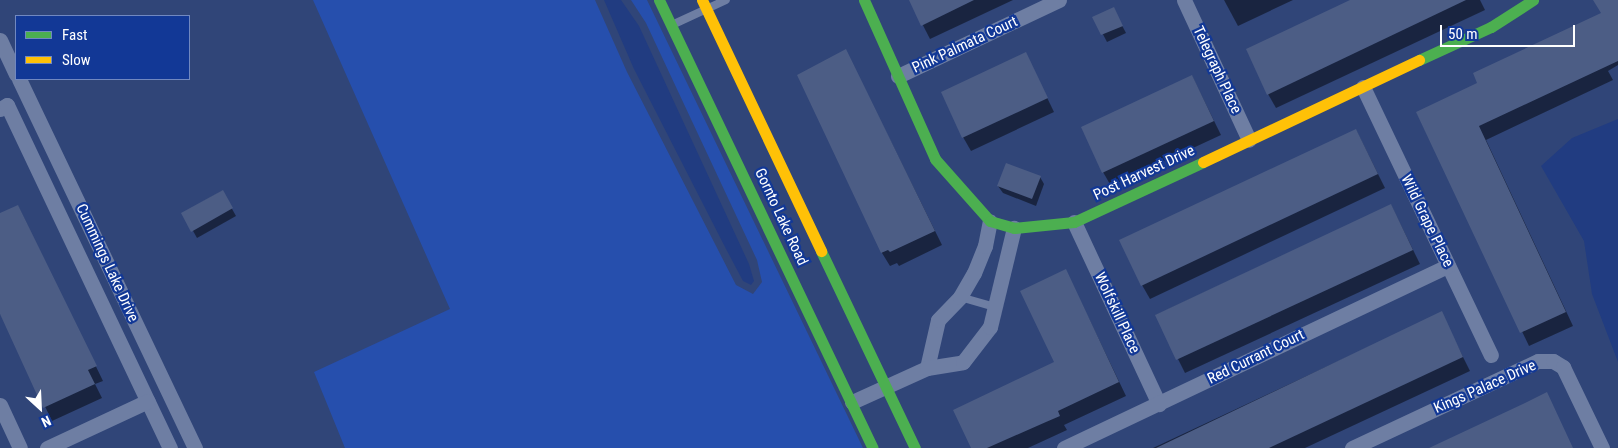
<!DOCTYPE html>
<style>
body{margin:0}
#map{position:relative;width:1618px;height:448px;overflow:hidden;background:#304578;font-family:"Roboto Condensed",sans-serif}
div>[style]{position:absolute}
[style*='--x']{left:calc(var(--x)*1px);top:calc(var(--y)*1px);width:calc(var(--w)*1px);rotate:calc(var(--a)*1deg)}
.green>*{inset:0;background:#264fad}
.water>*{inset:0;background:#213c81}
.shadow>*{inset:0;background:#0007}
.building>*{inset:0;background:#4c5d85}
.lane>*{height:8px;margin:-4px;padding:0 4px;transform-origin:4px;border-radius:4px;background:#6e7ea3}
.street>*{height:15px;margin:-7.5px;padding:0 7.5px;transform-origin:7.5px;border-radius:7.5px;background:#6e7ea3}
.fast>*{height:11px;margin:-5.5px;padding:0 5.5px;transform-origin:5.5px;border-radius:5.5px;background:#4caf50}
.slow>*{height:11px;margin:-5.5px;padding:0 5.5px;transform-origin:5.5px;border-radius:5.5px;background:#ffc107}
span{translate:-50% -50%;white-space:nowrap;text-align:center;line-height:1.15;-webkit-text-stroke:4.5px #123896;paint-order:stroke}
.street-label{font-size:15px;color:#fff}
.legend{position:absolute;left:15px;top:15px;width:175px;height:65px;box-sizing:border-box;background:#123896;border:1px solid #7188c0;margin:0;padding:6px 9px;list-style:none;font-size:15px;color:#fff}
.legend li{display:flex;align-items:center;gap:10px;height:25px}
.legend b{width:25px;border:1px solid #7188c0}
.north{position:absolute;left:15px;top:383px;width:50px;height:50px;-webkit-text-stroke:4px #123896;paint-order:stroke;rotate:155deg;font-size:14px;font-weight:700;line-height:20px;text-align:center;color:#fff}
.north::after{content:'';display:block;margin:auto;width:18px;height:22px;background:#fff;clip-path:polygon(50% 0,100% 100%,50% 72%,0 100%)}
.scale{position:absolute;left:1440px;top:25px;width:135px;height:22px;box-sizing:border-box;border:2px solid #fff;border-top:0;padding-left:6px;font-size:15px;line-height:18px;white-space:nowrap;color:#fff;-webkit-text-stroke:4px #123896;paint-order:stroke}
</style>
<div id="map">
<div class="green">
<i style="clip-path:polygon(313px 0,595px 0,627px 72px,736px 285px,753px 294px,762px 282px,757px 260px,646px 23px,631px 0,647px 0,863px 448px,345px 448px,314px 372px,450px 309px)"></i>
</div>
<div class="water">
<i style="clip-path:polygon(604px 0,621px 0,639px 26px,749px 264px,754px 281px,751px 285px,743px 281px,725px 247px,634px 69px)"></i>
<i style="clip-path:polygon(1618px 119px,1618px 362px,1592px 294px,1584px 241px,1541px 166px,1572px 138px)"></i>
</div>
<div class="shadow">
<i style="clip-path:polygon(910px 0,1013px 0,930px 39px)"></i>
<i style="clip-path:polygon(1224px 0,1293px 0,1238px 26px)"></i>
<i style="clip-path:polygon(1353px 0,1480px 0,1485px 10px,1276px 108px,1268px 94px)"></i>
<i style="clip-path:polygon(1601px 0,1618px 0,1618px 65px,1608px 71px,1613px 80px,1486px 140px,1573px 326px,1529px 346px,1417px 113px,1479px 84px,1603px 14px)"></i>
<i style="clip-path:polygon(1117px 16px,1126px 33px,1107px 42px,1094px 17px)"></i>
<i style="clip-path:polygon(846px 51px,942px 245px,899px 266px,897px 263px,890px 266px,882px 253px,799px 75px)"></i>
<i style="clip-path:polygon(1026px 54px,1054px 112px,971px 151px,963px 137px)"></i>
<i style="clip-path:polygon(1192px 76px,1221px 135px,1111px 186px,1103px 172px)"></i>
<i style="clip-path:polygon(1356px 130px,1385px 188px,1150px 299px,1142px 285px)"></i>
<i style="clip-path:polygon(1040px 177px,1044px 184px,1036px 206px,1003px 193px,998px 186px)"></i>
<i style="clip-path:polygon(222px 191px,236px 216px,197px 238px,183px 213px)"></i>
<i style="clip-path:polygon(1391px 205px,1420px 264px,1185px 373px,1156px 315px)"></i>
<i style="clip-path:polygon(18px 206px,103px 381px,95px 384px,102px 398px,52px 421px,0 313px,0 215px)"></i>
<i style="clip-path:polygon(1066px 271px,1126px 396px,1064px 425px,1067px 430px,1028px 448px,972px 448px,1055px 363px)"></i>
<i style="clip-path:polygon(1441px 313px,1470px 371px,1305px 448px,1153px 448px)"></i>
</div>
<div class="building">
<i style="clip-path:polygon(909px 0,974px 0,921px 26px)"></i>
<i style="clip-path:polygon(1350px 0,1466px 0,1267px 95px,1246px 49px)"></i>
<i style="clip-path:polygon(1593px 0,1618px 0,1618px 61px,1479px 126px,1566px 312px,1520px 333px,1416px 112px,1477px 83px,1473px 73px,1601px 13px)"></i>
<i style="clip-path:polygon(1114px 7px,1123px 26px,1101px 35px,1092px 17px)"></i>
<i style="clip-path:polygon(846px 49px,935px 231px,890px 252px,888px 250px,881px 253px,797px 75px)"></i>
<i style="clip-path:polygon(1026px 52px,1048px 98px,962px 138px,941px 92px)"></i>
<i style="clip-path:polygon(1192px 75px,1214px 121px,1102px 173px,1081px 127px)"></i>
<i style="clip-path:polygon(1356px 129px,1378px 174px,1141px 286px,1119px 240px)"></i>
<i style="clip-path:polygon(1006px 163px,1041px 176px,1032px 199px,997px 186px)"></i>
<i style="clip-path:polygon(223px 190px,233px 208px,191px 232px,181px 213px)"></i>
<i style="clip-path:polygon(1391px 204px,1413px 250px,1176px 360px,1155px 315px)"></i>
<i style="clip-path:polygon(18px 205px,97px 366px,88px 370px,95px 384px,43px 408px,0 314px,0 213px)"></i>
<i style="clip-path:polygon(1066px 269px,1119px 382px,1058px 411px,1060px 416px,1046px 422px,987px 448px,971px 448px,953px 410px,1054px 362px,1020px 291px)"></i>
<i style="clip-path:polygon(1442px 311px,1463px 357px,1269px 448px,1156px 448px)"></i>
<i style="clip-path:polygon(1547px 392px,1573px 448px,1429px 448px,1525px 403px)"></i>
</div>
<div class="lane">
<i style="--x:674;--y:24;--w:57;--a:-24.8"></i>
<i style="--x:960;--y:297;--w:35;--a:16"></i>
</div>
<div class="street">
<i style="--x:1184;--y:0;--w:154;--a:65.1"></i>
<i style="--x:0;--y:40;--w:38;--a:65"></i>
<i style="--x:898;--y:76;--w:178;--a:-25.3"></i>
<i style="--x:19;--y:79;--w:409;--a:64.5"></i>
<i style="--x:1363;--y:87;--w:297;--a:64.5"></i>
<i style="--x:0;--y:109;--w:8;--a:-30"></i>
<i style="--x:7;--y:105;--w:380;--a:64.6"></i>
<i style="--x:1074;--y:222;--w:201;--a:65"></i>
<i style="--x:927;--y:368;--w:49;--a:-77.1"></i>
<i style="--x:938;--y:320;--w:32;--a:-46"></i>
<i style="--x:960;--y:297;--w:28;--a:-60"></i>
<i style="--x:974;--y:273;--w:29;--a:-68"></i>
<i style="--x:985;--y:246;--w:25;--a:-79"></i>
<i style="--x:852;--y:402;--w:82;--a:-24.4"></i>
<i style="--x:927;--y:368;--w:36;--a:-9"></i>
<i style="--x:963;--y:362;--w:44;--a:-52.4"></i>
<i style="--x:990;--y:327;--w:102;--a:-76.4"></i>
<i style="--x:0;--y:405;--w:47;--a:65.1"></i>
<i style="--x:47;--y:448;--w:111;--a:-25"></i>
<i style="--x:1064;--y:448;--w:425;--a:-25.4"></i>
<i style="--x:1352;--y:448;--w:205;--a:-25.1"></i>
<i style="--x:1538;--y:361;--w:15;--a:0"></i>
<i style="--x:1553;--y:361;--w:12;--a:31"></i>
<i style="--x:1563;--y:367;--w:90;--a:64.3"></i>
</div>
<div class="fast">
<i style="--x:659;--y:0;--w:496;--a:64.5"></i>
<i style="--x:864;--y:0;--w:174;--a:65.9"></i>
<i style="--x:935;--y:159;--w:83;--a:48.4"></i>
<i style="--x:990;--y:221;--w:25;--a:16"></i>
<i style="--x:1014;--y:228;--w:60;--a:-5.7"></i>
<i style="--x:1074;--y:222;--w:142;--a:-24.9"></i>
<i style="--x:1419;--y:60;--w:79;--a:-24.6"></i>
<i style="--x:1491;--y:27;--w:50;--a:-32.7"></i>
<i style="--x:821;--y:251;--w:218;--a:64.5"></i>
</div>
<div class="slow">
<i style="--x:702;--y:0;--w:278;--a:64.6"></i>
<i style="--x:1203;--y:162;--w:239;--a:-25.3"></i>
</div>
<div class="street-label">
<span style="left:965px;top:45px;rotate:-25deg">Pink Palmata Court</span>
<span style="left:1217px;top:70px;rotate:65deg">Telegraph Place</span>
<span style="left:1144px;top:173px;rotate:-25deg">Post Harvest Drive</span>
<span style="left:781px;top:217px;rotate:65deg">Gornto Lake Road</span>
<span style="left:1427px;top:221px;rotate:64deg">Wild Grape Place</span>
<span style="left:107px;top:263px;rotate:65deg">Cummings Lake Drive</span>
<span style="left:1117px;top:313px;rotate:65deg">Wolfskill Place</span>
<span style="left:1256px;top:357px;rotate:-26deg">Red Currant Court</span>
<span style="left:1485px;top:387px;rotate:-24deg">Kings Palace Drive</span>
</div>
<ul class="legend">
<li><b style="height:6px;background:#4caf50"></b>Fast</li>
<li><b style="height:6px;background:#ffc107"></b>Slow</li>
</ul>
<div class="north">N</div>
<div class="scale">50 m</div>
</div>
